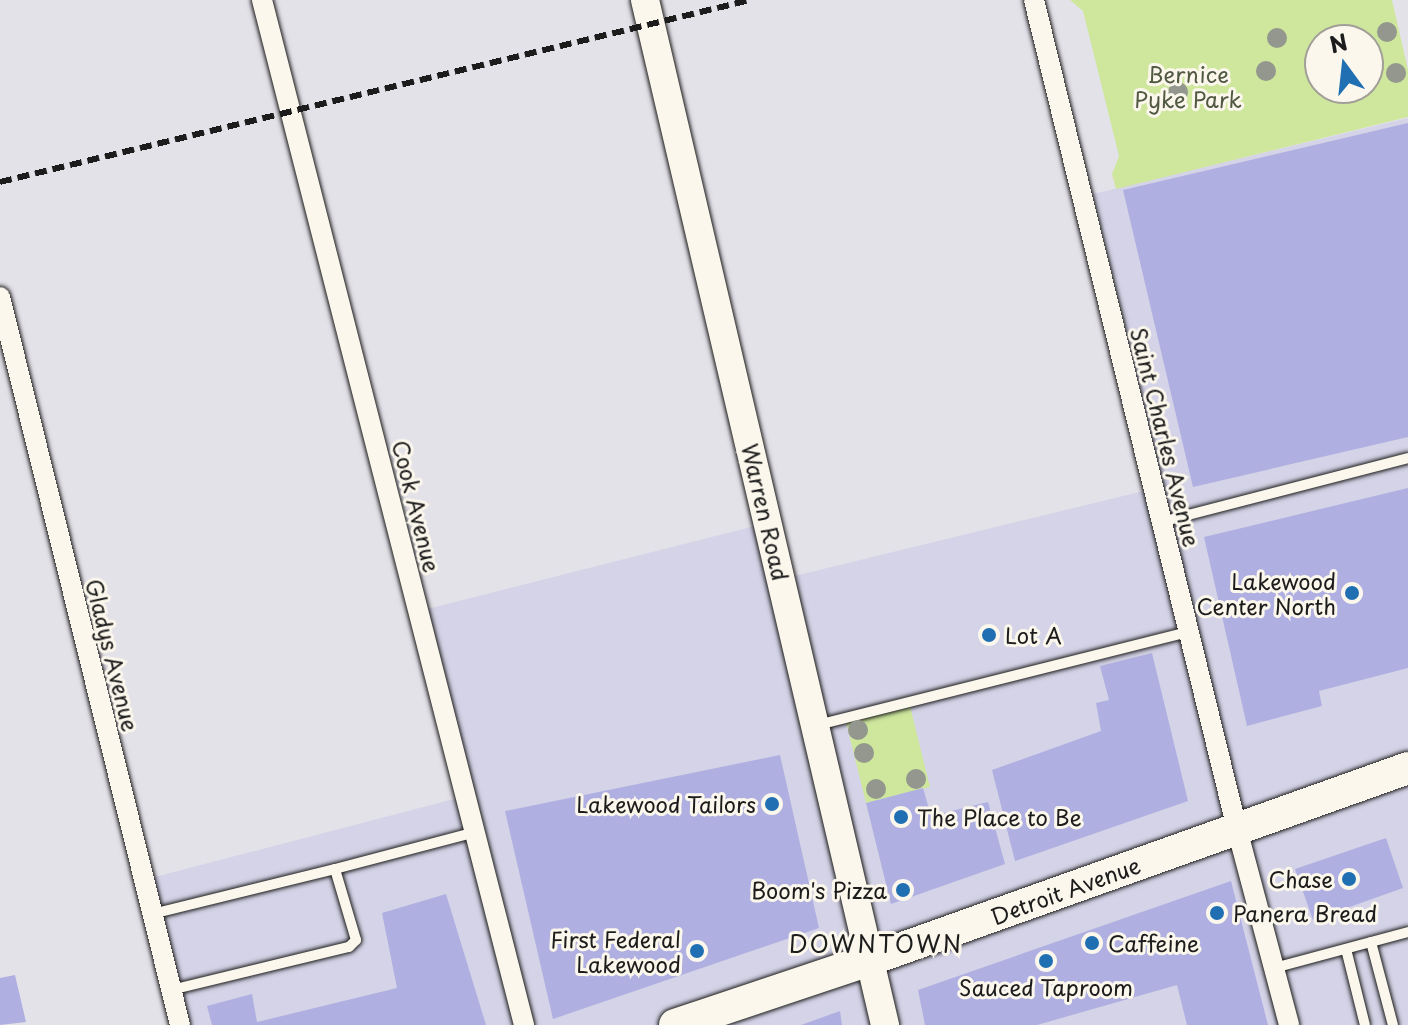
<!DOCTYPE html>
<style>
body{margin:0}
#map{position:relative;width:1408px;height:1025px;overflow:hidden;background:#e4e2e9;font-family:"Playpen Sans",sans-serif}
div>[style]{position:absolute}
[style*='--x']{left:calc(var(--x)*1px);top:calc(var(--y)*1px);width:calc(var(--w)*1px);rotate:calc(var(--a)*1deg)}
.built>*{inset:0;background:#d4d3e7}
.green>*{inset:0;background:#cee79d}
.building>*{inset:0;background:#afb0e1}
.roads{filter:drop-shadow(0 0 2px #1c1c1c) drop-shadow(0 0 2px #1c1c1c)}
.lane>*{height:10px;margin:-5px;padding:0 5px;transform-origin:5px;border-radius:5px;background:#fbf7ec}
.street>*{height:20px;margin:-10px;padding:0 10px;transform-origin:10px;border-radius:10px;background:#fbf7ec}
.secondary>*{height:28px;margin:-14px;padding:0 14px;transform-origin:14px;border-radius:14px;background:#fbf7ec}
.primary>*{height:32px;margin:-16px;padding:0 16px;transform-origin:16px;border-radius:16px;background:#fbf7ec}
.rail>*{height:6px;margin-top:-3px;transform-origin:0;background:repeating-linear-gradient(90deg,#1c1c1c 0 12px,transparent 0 18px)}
.trees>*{width:20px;height:20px;margin:-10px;border-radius:50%;background:#93978e}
.dots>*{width:22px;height:22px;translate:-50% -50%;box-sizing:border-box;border:4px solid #fbf7ec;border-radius:50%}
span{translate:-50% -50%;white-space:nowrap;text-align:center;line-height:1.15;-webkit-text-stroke:6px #fbf7ec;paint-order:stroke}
.park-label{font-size:22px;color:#515943}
.street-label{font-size:22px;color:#1c1c1c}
.poi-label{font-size:22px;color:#1c1c1c}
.right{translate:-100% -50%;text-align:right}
.left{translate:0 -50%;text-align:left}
.neighbourhood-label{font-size:24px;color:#1c1c1c;letter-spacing:2px}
.north{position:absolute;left:1304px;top:24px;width:80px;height:80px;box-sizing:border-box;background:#fbf7ec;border:2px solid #a29f99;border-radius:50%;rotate:345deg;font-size:22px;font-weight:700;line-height:32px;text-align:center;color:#1c1c1c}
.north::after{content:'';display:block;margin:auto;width:28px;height:36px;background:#1f6fb2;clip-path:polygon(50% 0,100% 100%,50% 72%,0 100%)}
</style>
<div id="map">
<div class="built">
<i style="clip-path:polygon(1408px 118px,1408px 1025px,187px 1025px,151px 878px,473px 794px,427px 609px,759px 525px,774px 581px,1164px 486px,1093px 194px)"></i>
</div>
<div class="green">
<i style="clip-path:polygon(evenodd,1070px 0,1392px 0,1408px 70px,1408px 117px,1116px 189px,1112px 174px,1119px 156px,1083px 11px,1070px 0,1320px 40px,1368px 40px,1368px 88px,1320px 88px,1320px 40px)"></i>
<i style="clip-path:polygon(910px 706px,930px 787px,866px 803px,846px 722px)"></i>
</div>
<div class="building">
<i style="clip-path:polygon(1408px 123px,1408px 437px,1193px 487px,1123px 190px)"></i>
<i style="clip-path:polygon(1408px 488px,1408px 668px,1319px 691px,1322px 706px,1247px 726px,1204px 537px)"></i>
<i style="clip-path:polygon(1152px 653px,1188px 801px,1015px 861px,992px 770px,1101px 731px,1096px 703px,1109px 700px,1100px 666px)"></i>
<i style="clip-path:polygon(780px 755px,819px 928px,553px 1019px,505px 811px)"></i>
<i style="clip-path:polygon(923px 788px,931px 816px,988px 802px,1005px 864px,891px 904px,866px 803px)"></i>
<i style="clip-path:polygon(1386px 838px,1403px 888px,1313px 920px,1295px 869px)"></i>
<i style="clip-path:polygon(1231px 881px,1268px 1025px,1187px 1025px,1177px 985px,1037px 1025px,925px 1025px,918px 990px)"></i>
<i style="clip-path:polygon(446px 894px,486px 1025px,212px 1025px,207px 1006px,252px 994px,257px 1022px,397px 988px,382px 913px)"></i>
<i style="clip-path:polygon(15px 975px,26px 1022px,0 1025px,0 978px)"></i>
<i style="clip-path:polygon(840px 1011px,842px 1025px,801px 1025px)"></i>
</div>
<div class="roads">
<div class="lane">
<i style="--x:1161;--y:522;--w:255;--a:-14.5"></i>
<i style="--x:818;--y:725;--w:382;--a:-14.1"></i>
<i style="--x:152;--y:914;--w:188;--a:-13.8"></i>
<i style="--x:1371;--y:942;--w:86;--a:75.2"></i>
<i style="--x:1346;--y:949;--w:78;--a:76"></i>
<i style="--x:1274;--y:968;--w:139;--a:-15"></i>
<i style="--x:171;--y:990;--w:183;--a:-13.6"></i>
<i style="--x:349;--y:947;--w:10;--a:-45"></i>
<i style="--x:356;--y:940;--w:74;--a:-106.5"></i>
<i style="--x:335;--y:869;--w:146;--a:-14.7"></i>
</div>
<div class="street">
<i style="--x:262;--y:0;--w:1058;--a:75.66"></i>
<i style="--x:1034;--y:0;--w:853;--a:76.24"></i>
<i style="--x:1237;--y:829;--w:203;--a:75.1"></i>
<i style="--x:0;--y:297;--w:750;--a:76.11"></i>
</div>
<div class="secondary">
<i style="--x:645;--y:0;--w:1053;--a:76.82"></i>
</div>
<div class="primary">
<i style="--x:675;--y:1025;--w:208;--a:-18.5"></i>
<i style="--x:872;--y:959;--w:569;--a:-19.61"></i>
</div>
</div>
<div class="rail">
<i style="--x:0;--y:182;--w:772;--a:-13.64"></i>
</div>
<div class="trees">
<i style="left:1387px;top:32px"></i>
<i style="left:1277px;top:38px"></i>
<i style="left:1266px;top:71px"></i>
<i style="left:1396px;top:73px"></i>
<i style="left:1178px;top:92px"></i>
<i style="left:858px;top:730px"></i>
<i style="left:864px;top:753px"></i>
<i style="left:916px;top:779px"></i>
<i style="left:876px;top:789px"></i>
</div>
<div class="dots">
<i style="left:1352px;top:593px;background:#1f6fb2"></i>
<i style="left:989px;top:635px;background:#1f6fb2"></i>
<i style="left:772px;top:804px;background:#1f6fb2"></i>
<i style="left:901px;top:817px;background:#1f6fb2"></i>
<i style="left:1349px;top:879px;background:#1f6fb2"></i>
<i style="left:903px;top:890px;background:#1f6fb2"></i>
<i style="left:1217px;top:913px;background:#1f6fb2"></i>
<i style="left:1092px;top:943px;background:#1f6fb2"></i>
<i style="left:697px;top:951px;background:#1f6fb2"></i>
<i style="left:1046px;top:961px;background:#1f6fb2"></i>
</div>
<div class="park-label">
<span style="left:1188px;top:86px">Bernice<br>Pyke Park</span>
</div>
<div class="street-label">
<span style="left:1166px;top:437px;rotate:76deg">Saint Charles Avenue</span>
<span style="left:417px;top:506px;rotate:76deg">Cook Avenue</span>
<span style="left:766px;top:512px;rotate:77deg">Warren Road</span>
<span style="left:113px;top:655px;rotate:76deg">Gladys Avenue</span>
<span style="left:1065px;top:890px;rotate:-20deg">Detroit Avenue</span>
</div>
<div class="poi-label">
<span class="right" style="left:1336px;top:593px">Lakewood<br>Center North</span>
<span class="left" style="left:1005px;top:635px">Lot A</span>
<span class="right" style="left:756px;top:804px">Lakewood Tailors</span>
<span class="left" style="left:917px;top:817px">The Place to Be</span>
<span class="right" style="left:1333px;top:879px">Chase</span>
<span class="right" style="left:887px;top:890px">Boom's Pizza</span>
<span class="left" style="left:1233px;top:913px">Panera Bread</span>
<span class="right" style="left:681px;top:951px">First Federal<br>Lakewood</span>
<span class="left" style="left:1108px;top:943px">Caffeine</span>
<span style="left:1046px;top:987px">Sauced Taproom</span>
</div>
<div class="neighbourhood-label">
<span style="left:876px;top:944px">DOWNTOWN</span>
</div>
<div class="north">N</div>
</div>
